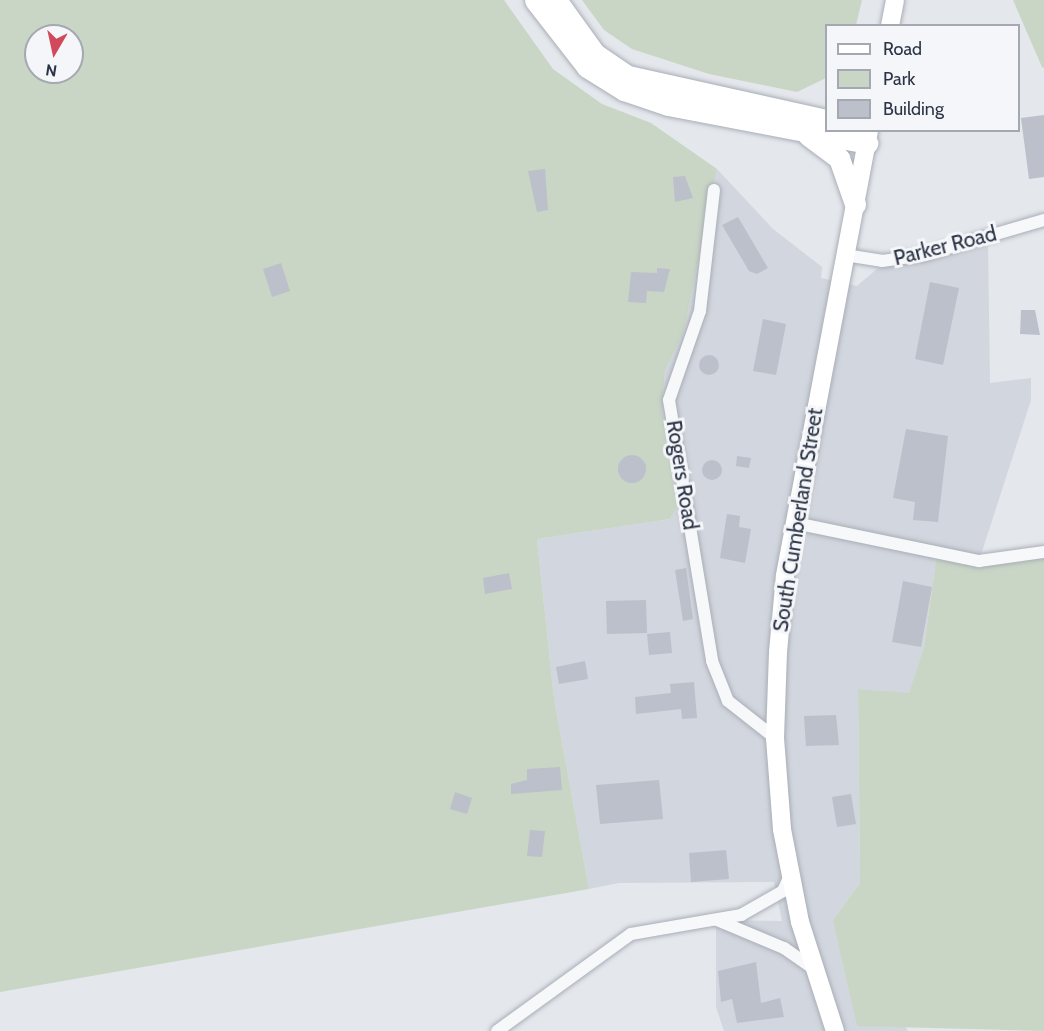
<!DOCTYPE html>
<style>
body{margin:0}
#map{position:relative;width:1044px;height:1031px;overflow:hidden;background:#e4e7ec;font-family:Cabin,sans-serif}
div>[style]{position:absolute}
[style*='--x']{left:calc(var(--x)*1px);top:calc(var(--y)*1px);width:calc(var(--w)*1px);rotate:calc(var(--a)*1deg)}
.built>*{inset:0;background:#d2d6de}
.green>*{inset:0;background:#c9d6c5}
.building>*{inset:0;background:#bbc0ca}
.round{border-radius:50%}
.roads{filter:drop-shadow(0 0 2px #a9aeb7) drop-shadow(0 0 2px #a9aeb7)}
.minor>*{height:12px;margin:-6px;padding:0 6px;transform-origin:6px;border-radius:6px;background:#f7f8fa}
.secondary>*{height:18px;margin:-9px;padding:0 9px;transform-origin:9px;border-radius:9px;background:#fff}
.trunk>*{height:21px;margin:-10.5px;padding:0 10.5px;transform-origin:10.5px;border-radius:10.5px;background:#fff}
span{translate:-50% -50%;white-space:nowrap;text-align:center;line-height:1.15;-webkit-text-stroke:6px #f4f6f9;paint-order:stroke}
.street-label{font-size:21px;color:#2b3445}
.legend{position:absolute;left:825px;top:24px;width:195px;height:108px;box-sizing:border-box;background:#f4f6f9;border:2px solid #a4a8b1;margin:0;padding:8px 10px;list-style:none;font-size:18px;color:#2b3445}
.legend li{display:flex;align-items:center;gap:12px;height:30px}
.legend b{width:30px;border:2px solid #a4a8b1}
.north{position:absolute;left:24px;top:24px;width:60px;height:60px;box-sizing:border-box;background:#f4f6f9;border:2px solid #a4a8b1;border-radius:50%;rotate:189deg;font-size:16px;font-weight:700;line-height:24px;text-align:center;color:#2b3445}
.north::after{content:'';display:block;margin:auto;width:21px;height:27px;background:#d1495b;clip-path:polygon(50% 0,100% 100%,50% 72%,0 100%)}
</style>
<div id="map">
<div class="built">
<i style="clip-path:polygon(717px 169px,773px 229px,822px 267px,821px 278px,857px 286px,878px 268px,988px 243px,990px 383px,1031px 378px,1031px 400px,979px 561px,937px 553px,924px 647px,909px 694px,858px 689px,860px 883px,833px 920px,908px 1031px,724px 1031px,716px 1007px,716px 920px,782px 921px,774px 882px,619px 883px,589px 889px,554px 699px,537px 539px,670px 519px,677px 507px,662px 410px,665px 371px,684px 331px)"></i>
</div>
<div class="green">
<i style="clip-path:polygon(evenodd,0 0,504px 0,553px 69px,602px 104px,651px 123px,717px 169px,684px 331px,665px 371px,662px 410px,677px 507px,670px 519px,537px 539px,554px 699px,589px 889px,0 992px,0 0,36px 36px,72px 36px,72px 72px,36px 72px,36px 36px)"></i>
<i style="clip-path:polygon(582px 0,862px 0,856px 25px,826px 26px,826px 78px,797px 92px,709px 74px,632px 49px,604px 30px)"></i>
<i style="clip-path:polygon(1013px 0,1044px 0,1044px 68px,1042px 67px)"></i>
<i style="clip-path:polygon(1044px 552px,1044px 1031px,857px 1026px,833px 920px,860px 883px,858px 689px,909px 693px,924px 647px,937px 553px,979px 561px)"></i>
</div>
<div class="building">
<i style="clip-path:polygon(1044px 115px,1044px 177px,1029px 179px,1021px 118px)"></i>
<i style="clip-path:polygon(545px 169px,548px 210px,537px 212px,528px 171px)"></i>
<i style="clip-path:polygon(685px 176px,693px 198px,675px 202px,673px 177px)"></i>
<i style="clip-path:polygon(738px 217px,768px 268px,757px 274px,749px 271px,722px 225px)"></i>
<i style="clip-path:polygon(281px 263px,290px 291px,272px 297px,263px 269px)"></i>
<i style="clip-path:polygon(657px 268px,670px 269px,664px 292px,647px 291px,646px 303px,628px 302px,631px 272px,657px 273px)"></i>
<i style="clip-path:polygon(930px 282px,959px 288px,943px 365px,915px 359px)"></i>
<i style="clip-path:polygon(1021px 310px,1035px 310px,1040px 335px,1020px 334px)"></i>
<i style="clip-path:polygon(763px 319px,786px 324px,776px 375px,753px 371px)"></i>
<i class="round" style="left:699px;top:355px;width:20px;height:20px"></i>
<i style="clip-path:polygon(906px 429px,948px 436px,938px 522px,913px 520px,915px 502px,893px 498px)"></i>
<i class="round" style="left:618px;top:455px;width:28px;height:28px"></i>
<i style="clip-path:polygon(737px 456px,751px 458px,749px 468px,736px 466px)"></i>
<i class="round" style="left:702px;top:460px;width:20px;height:20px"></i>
<i style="clip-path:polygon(727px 514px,740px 516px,739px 527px,751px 529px,745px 563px,720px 558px)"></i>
<i style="clip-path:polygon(686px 568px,693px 619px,683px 621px,675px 570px)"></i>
<i style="clip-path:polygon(509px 573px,512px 589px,485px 594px,483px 578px)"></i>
<i style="clip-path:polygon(903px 581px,932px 587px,921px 647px,892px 642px)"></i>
<i style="clip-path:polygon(646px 600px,647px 633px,607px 634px,606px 601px)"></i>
<i style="clip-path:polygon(670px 632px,672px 653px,649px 655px,647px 634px)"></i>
<i style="clip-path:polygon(585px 661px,588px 679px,559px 684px,556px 667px)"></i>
<i style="clip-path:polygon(694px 682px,697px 718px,682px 719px,681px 709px,636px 714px,635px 697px,671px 693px,670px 684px)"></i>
<i style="clip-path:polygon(836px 715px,839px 745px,806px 746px,804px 716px)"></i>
<i style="clip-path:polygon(560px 767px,562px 790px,511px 794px,511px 784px,527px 780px,527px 769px)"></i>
<i style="clip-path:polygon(659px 780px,663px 819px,600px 824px,596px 785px)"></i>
<i style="clip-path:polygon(455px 792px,472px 798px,467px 814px,450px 809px)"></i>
<i style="clip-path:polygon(851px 794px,856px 824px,837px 827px,832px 797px)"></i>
<i style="clip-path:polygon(530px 830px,545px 831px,542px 857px,527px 856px)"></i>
<i style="clip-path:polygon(726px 850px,729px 879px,691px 882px,689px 853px)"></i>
<i style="clip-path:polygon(756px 962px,761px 1003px,780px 998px,784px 1017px,737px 1023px,732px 999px,721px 1002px,718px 971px)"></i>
</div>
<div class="roads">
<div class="minor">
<i style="--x:714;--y:190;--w:122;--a:96.6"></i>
<i style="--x:700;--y:311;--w:94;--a:109.2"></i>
<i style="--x:669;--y:400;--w:265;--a:80.6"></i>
<i style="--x:712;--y:661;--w:43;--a:68.2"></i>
<i style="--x:728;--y:701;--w:60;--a:38.2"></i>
<i style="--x:845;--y:255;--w:37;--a:9"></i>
<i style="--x:882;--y:261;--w:42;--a:-8.1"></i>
<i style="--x:924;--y:255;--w:125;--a:-16.3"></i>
<i style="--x:795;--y:523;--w:188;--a:11.7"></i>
<i style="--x:979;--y:561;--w:66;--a:-7.9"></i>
<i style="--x:717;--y:920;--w:73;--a:22.7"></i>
<i style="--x:784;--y:948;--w:35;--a:35"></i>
<i style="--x:497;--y:1031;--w:165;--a:-35.9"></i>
<i style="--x:631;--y:934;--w:112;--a:-9.8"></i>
<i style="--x:741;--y:915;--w:48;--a:-29.7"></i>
<i style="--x:783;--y:891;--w:17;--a:-66"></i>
</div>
<div class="secondary">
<i style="--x:890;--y:26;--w:26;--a:-79"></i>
<i style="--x:835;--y:1031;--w:114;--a:-107.8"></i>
<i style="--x:800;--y:922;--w:95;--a:-101"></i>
<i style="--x:782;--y:829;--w:91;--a:-94.4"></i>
<i style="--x:775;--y:738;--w:86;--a:-88"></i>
<i style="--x:778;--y:652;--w:77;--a:-84.8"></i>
<i style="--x:785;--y:575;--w:453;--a:-79.3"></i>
</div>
<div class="trunk">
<i style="--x:535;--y:0;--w:85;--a:52.2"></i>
<i style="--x:587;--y:67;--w:44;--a:31.9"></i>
<i style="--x:624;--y:90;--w:46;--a:18.8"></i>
<i style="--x:668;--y:105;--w:203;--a:10.8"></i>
<i style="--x:556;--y:0;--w:67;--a:54.2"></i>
<i style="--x:595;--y:54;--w:40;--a:34"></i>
<i style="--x:628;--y:76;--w:203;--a:12.5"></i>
<i style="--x:808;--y:135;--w:39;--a:37"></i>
<i style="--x:839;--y:158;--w:49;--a:70.8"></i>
</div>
</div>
<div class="street-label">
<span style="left:945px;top:246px;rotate:-14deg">Parker Road</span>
<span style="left:682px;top:475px;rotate:81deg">Rogers Road</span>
<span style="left:798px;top:520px;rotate:-81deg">South Cumberland Street</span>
</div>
<ul class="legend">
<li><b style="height:8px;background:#fff"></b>Road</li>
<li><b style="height:16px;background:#c9d6c5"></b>Park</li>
<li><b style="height:16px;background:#bbc0ca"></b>Building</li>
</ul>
<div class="north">N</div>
</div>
